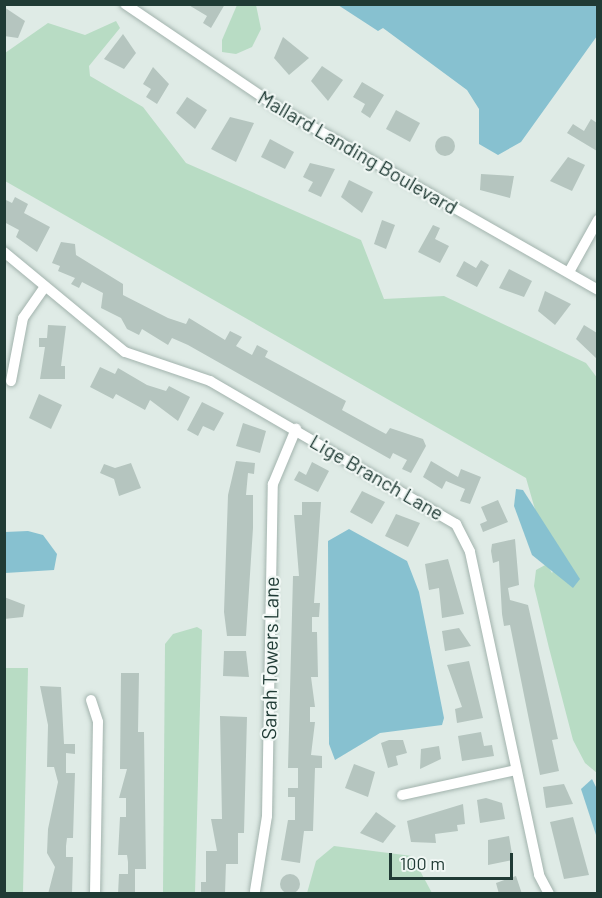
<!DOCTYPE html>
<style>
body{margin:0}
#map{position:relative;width:602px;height:898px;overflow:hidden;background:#dfebe6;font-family:Barlow,sans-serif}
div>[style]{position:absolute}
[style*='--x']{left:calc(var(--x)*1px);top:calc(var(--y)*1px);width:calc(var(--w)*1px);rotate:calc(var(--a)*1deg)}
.green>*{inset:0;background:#b8dcc4}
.water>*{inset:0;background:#87c1d0}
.building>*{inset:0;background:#b5c5bf}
.round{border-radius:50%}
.roads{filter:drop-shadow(0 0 2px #a2b3ad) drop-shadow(0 0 2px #a2b3ad)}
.minor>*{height:10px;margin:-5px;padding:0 5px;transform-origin:5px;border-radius:5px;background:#fff}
span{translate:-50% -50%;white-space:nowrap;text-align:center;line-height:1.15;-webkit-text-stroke:4.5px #f0f7f4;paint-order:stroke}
.street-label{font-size:20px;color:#203b35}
.frame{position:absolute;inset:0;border:6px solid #203b35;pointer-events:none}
.scale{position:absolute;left:389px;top:853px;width:124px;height:27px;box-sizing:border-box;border:3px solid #203b35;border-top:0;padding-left:8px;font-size:18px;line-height:21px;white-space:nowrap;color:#203b35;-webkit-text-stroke:4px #f0f7f4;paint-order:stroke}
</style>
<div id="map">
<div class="green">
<i style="clip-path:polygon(237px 5px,256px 5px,261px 29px,252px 47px,236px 54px,222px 52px,222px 40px)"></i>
<i style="clip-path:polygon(116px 21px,120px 28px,89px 66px,90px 76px,143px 107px,186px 163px,361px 240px,384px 299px,444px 296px,586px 363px,598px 379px,597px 773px,585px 763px,573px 740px,549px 648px,534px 586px,536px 570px,547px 564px,552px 573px,562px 556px,536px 513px,526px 478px,5px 181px,5px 53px,48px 23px,85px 35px)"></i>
<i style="clip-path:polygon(197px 627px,202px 630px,195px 893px,163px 893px,165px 644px,173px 634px)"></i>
<i style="clip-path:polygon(4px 668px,28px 668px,23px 893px,5px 893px)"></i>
<i style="clip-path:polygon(334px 846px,412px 856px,432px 893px,307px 893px,316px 861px)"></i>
</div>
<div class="water">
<i style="clip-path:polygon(338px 5px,597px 5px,597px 36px,521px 142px,498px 155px,479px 144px,479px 109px,467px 90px,383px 28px,378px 31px)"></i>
<i style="clip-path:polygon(516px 489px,523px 490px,580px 579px,573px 588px,532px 555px,514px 506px)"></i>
<i style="clip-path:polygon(349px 529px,407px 561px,419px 592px,444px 718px,442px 725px,380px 733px,335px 760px,329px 744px,328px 541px)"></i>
<i style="clip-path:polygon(28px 531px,43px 535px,57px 554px,54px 570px,5px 573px,5px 532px)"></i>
<i style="clip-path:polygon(592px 779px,597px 789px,597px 838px,581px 789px)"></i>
</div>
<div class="building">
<i style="clip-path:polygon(187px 4px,225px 4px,211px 28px,203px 23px,207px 16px)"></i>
<i style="clip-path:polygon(4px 7px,25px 21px,18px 38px,4px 36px)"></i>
<i style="clip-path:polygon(123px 34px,136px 53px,124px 69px,104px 59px)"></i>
<i style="clip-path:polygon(283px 37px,309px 58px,289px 75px,274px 58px)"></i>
<i style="clip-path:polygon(322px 66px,343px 80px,328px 101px,311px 81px)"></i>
<i style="clip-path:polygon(153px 67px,169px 84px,157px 104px,146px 97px,151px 89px,143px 84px)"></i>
<i style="clip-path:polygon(362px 82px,384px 95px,370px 118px,361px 112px,365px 104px,353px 97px)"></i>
<i style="clip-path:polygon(187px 97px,207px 110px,195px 129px,176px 113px)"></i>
<i style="clip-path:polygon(396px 110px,420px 123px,410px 142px,386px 129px)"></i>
<i style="clip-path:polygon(230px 117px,254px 123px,236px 162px,211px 149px)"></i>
<i style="clip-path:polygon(591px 119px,597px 123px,597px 151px,567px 133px,573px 124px,584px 131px)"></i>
<i class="round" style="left:435px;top:136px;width:20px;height:20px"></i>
<i style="clip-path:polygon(270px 139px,294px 152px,285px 169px,261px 157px)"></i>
<i style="clip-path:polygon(568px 157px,585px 165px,572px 191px,550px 181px)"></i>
<i style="clip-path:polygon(310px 163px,335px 169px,321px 197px,308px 191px,313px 182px,303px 177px)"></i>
<i style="clip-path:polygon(481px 174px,514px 176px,510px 198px,480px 190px)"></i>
<i style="clip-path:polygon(349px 180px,373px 192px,362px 213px,341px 197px)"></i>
<i style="clip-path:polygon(15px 197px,28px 204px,24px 213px,50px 227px,37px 252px,16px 237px,19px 230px,4px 222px,4px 199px,12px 203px)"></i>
<i style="clip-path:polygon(382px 220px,395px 225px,386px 249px,374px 244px)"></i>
<i style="clip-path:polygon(433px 225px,440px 228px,435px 239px,449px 246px,440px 263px,418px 252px)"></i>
<i style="clip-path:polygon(61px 242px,75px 244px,76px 255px,123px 284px,123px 295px,168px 318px,186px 324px,189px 318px,225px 340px,230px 331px,242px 337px,236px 346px,252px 355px,257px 345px,268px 351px,265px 357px,346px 401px,342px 410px,371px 426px,386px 434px,390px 428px,423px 439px,426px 446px,411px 473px,402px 469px,407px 460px,393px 453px,390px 459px,188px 345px,172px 338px,168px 345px,142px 329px,139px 335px,127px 329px,121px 318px,101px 308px,103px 293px,82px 282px,79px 288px,71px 284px,75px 278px,58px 271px,60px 266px,52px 263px)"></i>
<i style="clip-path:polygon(481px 260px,489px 265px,477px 287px,456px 276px,464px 261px,476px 268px)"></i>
<i style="clip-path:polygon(509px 269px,532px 281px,524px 297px,499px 288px)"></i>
<i style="clip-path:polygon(545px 291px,571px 304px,555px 325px,538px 311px)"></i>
<i style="clip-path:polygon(48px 325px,66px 326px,61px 366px,65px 366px,65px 379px,40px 379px,45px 347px,39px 347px,39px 338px,47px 338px)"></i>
<i style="clip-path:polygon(584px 325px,597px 333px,597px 359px,576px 339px)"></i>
<i style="clip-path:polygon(100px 367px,115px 374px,118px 368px,147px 385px,166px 391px,169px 386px,190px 397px,178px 421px,150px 400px,145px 410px,116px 394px,113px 399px,90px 387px)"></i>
<i style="clip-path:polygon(39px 394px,62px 405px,51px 429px,29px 418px)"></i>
<i style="clip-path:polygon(202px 402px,224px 413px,214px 431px,203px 426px,198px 436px,187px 430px)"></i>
<i style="clip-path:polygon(243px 423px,266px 431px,260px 453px,236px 446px)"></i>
<i style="clip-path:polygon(236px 461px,255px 463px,254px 474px,248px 473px,246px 495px,253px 495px,253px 528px,246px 636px,227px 636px,224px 612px,228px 495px)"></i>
<i style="clip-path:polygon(431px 461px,458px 477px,461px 469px,481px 477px,470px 504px,460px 501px,465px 489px,446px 481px,442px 489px,423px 477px)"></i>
<i style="clip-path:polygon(312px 462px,329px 471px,318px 492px,294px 480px,299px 471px,306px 475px)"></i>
<i style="clip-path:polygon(131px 463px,141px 488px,119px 496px,114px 479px,100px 473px,104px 464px,115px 468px)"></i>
<i style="clip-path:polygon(362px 491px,385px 502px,372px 524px,350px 512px)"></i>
<i style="clip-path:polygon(498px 500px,508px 522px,483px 532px,480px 524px,487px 521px,481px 507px)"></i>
<i style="clip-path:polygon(302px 502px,321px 502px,314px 603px,320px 603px,319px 617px,312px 617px,312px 632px,317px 632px,318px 677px,311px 677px,315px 707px,310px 707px,310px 722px,315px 722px,311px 755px,322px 756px,322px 768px,315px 768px,313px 831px,304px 831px,300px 863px,281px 860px,288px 820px,295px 820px,295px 797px,288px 797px,288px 788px,298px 788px,298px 768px,288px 768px,293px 576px,299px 576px,294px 515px,302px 515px)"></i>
<i style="clip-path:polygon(396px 514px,420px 523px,408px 547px,385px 536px)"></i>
<i style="clip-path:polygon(515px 539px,519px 585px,508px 588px,510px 600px,528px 605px,558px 739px,552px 740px,559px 771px,540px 775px,510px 625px,504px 626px,502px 614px,499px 561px,493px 563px,491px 551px,492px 544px)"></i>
<i style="clip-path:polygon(448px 559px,464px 614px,442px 618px,439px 588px,429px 590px,425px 564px)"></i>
<i style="clip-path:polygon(4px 597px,25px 605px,23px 617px,4px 619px)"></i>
<i style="clip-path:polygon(459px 628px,471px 646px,445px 651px,442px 631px)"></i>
<i style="clip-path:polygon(224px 651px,246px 651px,249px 677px,223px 676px)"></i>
<i style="clip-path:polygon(469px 661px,483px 718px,457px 723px,455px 709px,462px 707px,447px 665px)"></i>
<i style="clip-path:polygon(121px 673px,139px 673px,138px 732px,144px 732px,146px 869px,135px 869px,135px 894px,118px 894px,119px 874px,128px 874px,128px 862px,127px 855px,118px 855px,120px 817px,126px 817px,126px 798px,119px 798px,127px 769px,120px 769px)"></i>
<i style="clip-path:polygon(40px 686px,61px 687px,64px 744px,75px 744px,75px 754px,66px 753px,66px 773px,75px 773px,73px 838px,67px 838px,66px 846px,66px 857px,73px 857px,72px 894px,48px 894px,55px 867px,47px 853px,48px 829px,58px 782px,54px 767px,47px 767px,48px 725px)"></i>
<i style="clip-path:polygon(220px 716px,247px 717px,244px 833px,238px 833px,238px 864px,226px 864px,225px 894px,201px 894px,201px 882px,206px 882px,206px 851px,217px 851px,211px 819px,222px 819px)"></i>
<i style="clip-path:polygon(481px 732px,484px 746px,492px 745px,494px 756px,462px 761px,458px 736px)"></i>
<i style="clip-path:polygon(389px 740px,403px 740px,407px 753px,396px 756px,398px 765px,388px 768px,381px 743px)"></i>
<i style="clip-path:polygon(439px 746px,441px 759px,420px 769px,421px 749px)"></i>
<i style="clip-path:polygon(354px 764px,375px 772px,368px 797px,345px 788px)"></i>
<i style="clip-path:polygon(564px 784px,573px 804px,546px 808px,543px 787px)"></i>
<i style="clip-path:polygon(486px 798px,502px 803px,505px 819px,480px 823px,477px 800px)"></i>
<i style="clip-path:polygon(463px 804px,465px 824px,457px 825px,458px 831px,435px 834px,436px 843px,411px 842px,407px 821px)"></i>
<i style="clip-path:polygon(376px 812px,396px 826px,383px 843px,360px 833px)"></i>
<i style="clip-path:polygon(573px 817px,589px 875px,564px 879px,550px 822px)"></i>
<i style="clip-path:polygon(509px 836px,513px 860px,488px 865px,488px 840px)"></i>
<i class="round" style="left:280px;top:874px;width:20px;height:20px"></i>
<i style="clip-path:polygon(516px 876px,522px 894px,499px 894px,496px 883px)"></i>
</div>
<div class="roads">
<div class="minor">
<i style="--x:125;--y:4;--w:180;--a:34.1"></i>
<i style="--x:274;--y:105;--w:373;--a:29.7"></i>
<i style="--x:4;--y:252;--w:157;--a:39.6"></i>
<i style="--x:125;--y:352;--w:90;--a:18.8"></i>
<i style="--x:210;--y:381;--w:285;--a:30.2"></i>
<i style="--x:456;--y:524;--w:31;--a:63"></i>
<i style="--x:470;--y:552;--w:330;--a:77.9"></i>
<i style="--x:539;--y:875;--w:21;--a:62"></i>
<i style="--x:569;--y:272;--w:60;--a:-60.9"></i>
<i style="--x:11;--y:381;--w:64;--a:-79.2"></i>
<i style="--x:23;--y:318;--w:38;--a:-55"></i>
<i style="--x:91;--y:700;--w:23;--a:72"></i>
<i style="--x:98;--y:722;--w:172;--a:91"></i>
<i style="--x:402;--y:795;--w:117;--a:-12.4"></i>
<i style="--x:255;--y:891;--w:76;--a:-80.9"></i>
<i style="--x:267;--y:816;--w:332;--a:-89"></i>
<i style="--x:273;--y:484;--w:60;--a:-67.3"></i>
</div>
</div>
<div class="street-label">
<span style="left:358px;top:152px;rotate:30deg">Mallard Landing Boulevard</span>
<span style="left:377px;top:477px;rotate:30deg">Lige Branch Lane</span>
<span style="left:270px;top:658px;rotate:-89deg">Sarah Towers Lane</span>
</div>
<div class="frame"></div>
<div class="scale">100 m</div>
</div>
